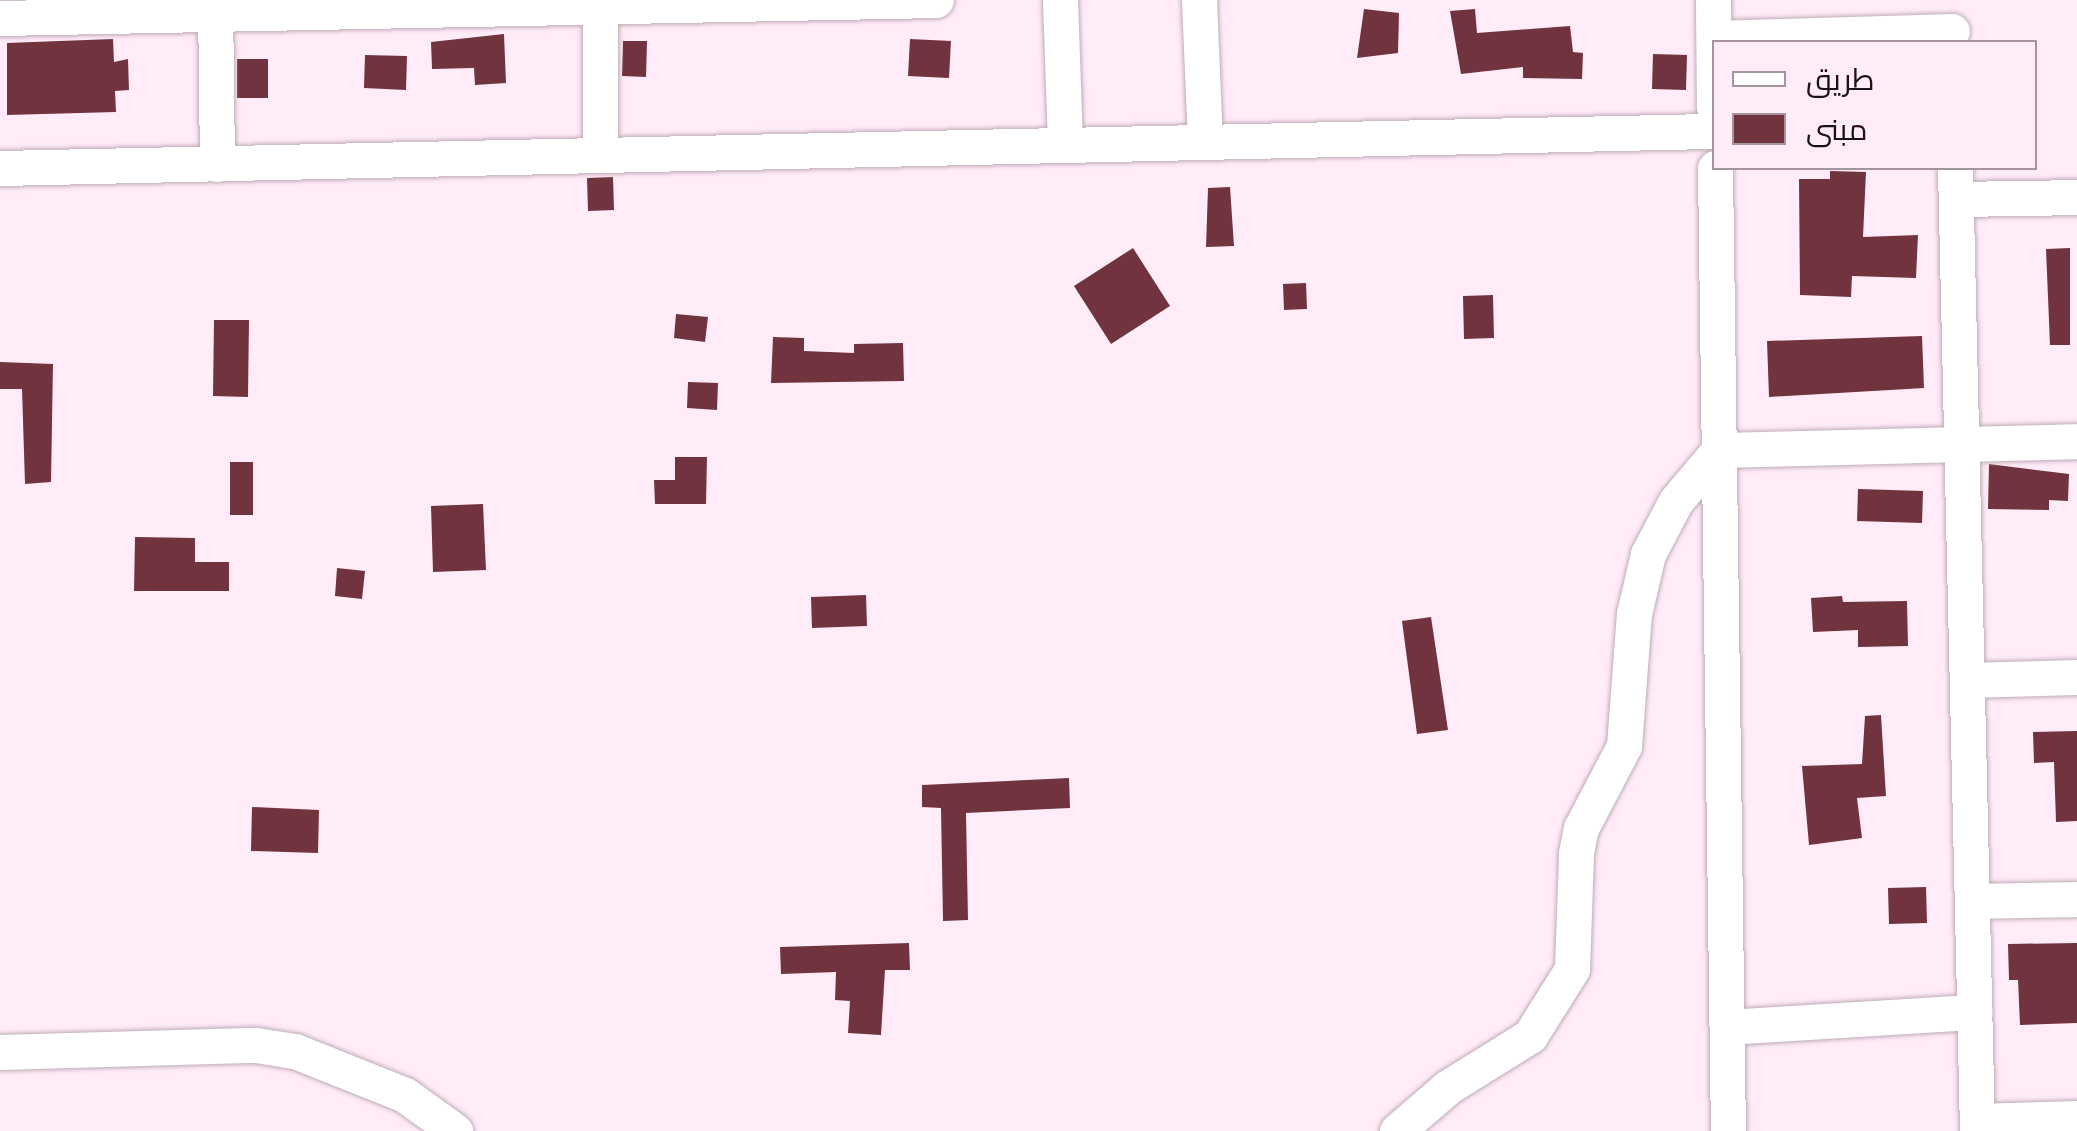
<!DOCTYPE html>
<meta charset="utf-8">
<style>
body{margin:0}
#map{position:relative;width:2077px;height:1131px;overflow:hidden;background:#ffecf8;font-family:"Space Grotesk",Cairo,sans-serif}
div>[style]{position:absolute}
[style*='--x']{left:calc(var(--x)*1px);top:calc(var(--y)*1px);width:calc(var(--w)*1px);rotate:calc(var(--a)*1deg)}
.building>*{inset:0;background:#71333e}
.roads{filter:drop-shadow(0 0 2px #beacb7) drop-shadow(0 0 2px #beacb7)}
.minor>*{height:35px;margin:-17.5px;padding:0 17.5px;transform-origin:17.5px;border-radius:17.5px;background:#fff}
span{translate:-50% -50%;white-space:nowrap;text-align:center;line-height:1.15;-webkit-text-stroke:10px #ffecf8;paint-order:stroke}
.legend{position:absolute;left:1712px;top:40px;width:325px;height:130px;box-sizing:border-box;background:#ffecf8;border:2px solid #a3959e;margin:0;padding:12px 18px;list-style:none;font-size:30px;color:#191217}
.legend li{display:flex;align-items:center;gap:20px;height:50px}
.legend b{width:50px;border:2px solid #a3959e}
</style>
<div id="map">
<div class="building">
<i style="clip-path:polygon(1364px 9px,1399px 13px,1398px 53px,1357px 58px)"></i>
<i style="clip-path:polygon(1475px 9px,1477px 33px,1570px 26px,1573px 52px,1583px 53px,1582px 79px,1523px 78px,1523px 67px,1461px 74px,1450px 11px)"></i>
<i style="clip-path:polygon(504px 34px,506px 83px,475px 85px,474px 68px,432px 69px,431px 42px)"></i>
<i style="clip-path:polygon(113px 39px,114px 62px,128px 59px,129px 90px,115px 91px,116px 112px,7px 115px,7px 43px)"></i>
<i style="clip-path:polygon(910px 39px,951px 41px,949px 78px,908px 76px)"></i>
<i style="clip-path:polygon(623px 41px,647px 41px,646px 77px,622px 76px)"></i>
<i style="clip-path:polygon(1653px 54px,1687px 55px,1686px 90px,1652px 89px)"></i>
<i style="clip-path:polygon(365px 55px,407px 56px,406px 90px,364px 88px)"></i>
<i style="clip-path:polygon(237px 59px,268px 59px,268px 98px,237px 98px)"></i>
<i style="clip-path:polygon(1830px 171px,1866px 172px,1863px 237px,1918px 235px,1916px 278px,1852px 276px,1851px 297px,1800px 295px,1799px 179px,1830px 179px)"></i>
<i style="clip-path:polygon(613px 177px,614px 210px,588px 211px,587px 178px)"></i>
<i style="clip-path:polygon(1230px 187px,1234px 246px,1206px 247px,1208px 188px)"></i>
<i style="clip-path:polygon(1133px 248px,1170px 306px,1111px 344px,1074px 286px)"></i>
<i style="clip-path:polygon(2070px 248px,2070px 345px,2050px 345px,2046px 249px)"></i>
<i style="clip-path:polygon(1306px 283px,1307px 309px,1284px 310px,1283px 284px)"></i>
<i style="clip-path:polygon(1493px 295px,1494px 338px,1464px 339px,1463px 296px)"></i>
<i style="clip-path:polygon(676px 314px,708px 317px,705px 342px,674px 338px)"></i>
<i style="clip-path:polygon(214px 320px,249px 320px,248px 397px,213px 396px)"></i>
<i style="clip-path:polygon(1922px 336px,1924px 388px,1769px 397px,1767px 341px)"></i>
<i style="clip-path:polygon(773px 337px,804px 338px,804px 351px,854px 353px,854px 344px,903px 343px,904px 381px,771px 383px)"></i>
<i style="clip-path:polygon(0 362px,53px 364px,51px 482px,25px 484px,22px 389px,0 389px)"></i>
<i style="clip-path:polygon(688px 382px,718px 383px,717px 410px,687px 408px)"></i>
<i style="clip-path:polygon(675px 457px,707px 457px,706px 504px,655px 504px,654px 480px,675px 480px)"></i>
<i style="clip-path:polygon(230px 462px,253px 462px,253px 515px,230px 515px)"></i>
<i style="clip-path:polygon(1989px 464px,2069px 474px,2068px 501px,2049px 500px,2049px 510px,1988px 509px)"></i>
<i style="clip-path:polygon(1858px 489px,1923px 491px,1922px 523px,1857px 521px)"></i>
<i style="clip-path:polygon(483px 504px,486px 570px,433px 572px,431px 506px)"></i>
<i style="clip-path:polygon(135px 537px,195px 538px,195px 562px,229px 562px,229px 591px,134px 591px)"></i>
<i style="clip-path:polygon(337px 568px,365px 571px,362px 599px,335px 596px)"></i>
<i style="clip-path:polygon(866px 595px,867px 626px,812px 628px,811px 597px)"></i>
<i style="clip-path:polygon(1842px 596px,1843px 602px,1907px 601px,1908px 646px,1858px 647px,1858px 630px,1813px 632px,1811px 598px)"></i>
<i style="clip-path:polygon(1431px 617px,1448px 730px,1417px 734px,1402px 621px)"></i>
<i style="clip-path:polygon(1881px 715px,1886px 796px,1857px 798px,1862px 838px,1809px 845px,1802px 766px,1862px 764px,1865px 716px)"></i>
<i style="clip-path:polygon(2077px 731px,2077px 821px,2056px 822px,2054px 762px,2034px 763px,2033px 732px)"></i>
<i style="clip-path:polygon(1069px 778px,1070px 808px,966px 813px,968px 920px,943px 921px,941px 808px,922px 807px,922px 785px)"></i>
<i style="clip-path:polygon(252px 807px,319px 810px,318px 853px,251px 851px)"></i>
<i style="clip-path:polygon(1926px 887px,1927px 923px,1889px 924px,1888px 888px)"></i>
<i style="clip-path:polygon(909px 943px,910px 970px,885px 970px,881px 1035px,848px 1033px,850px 1001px,835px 1000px,836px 972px,781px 974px,780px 947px)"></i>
<i style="clip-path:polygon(2077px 943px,2077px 1023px,2020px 1025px,2018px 980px,2009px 980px,2008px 944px)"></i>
</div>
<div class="roads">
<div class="minor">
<i style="--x:215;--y:0;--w:164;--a:89.3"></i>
<i style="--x:1060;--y:0;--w:145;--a:88"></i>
<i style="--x:1199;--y:0;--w:142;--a:87.6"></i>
<i style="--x:1713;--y:0;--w:106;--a:89.5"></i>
<i style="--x:0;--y:18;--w:936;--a:-1.1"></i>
<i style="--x:1714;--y:38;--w:238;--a:-1.7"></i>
<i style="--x:600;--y:155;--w:155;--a:-90"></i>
<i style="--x:0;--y:168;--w:1714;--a:-1.24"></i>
<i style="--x:1715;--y:168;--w:963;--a:89.23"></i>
<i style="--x:1955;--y:168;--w:963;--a:88.69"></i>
<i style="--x:1956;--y:199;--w:121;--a:-0.9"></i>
<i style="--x:1967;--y:680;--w:110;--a:-1.6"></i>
<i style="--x:1972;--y:901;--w:105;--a:-1.1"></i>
<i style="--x:1727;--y:1027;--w:248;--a:-3.5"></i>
<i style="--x:0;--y:1052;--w:256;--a:-1.6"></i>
<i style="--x:256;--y:1045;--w:39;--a:9"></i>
<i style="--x:295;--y:1051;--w:118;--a:21.8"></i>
<i style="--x:405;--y:1095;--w:62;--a:35.8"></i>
<i style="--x:1977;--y:1121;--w:100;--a:-1.7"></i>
<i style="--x:1397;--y:1131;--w:67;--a:-40.8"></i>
<i style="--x:1448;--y:1087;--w:97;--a:-31.9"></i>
<i style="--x:1530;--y:1036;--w:79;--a:-57.9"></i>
<i style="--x:1572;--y:969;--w:116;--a:-88"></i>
<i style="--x:1576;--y:853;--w:25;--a:-79"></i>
<i style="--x:1581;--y:828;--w:93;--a:-62.3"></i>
<i style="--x:1624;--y:746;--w:132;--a:-85.7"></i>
<i style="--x:1634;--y:614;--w:62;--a:-76.9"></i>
<i style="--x:1648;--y:554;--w:60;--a:-62.2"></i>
<i style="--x:1676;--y:501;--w:67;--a:-49.9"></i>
<i style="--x:1719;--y:450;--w:358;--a:-1.4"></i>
</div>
</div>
<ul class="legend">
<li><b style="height:12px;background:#fff"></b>طريق</li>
<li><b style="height:28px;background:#71333e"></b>مبنى</li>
</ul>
</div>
